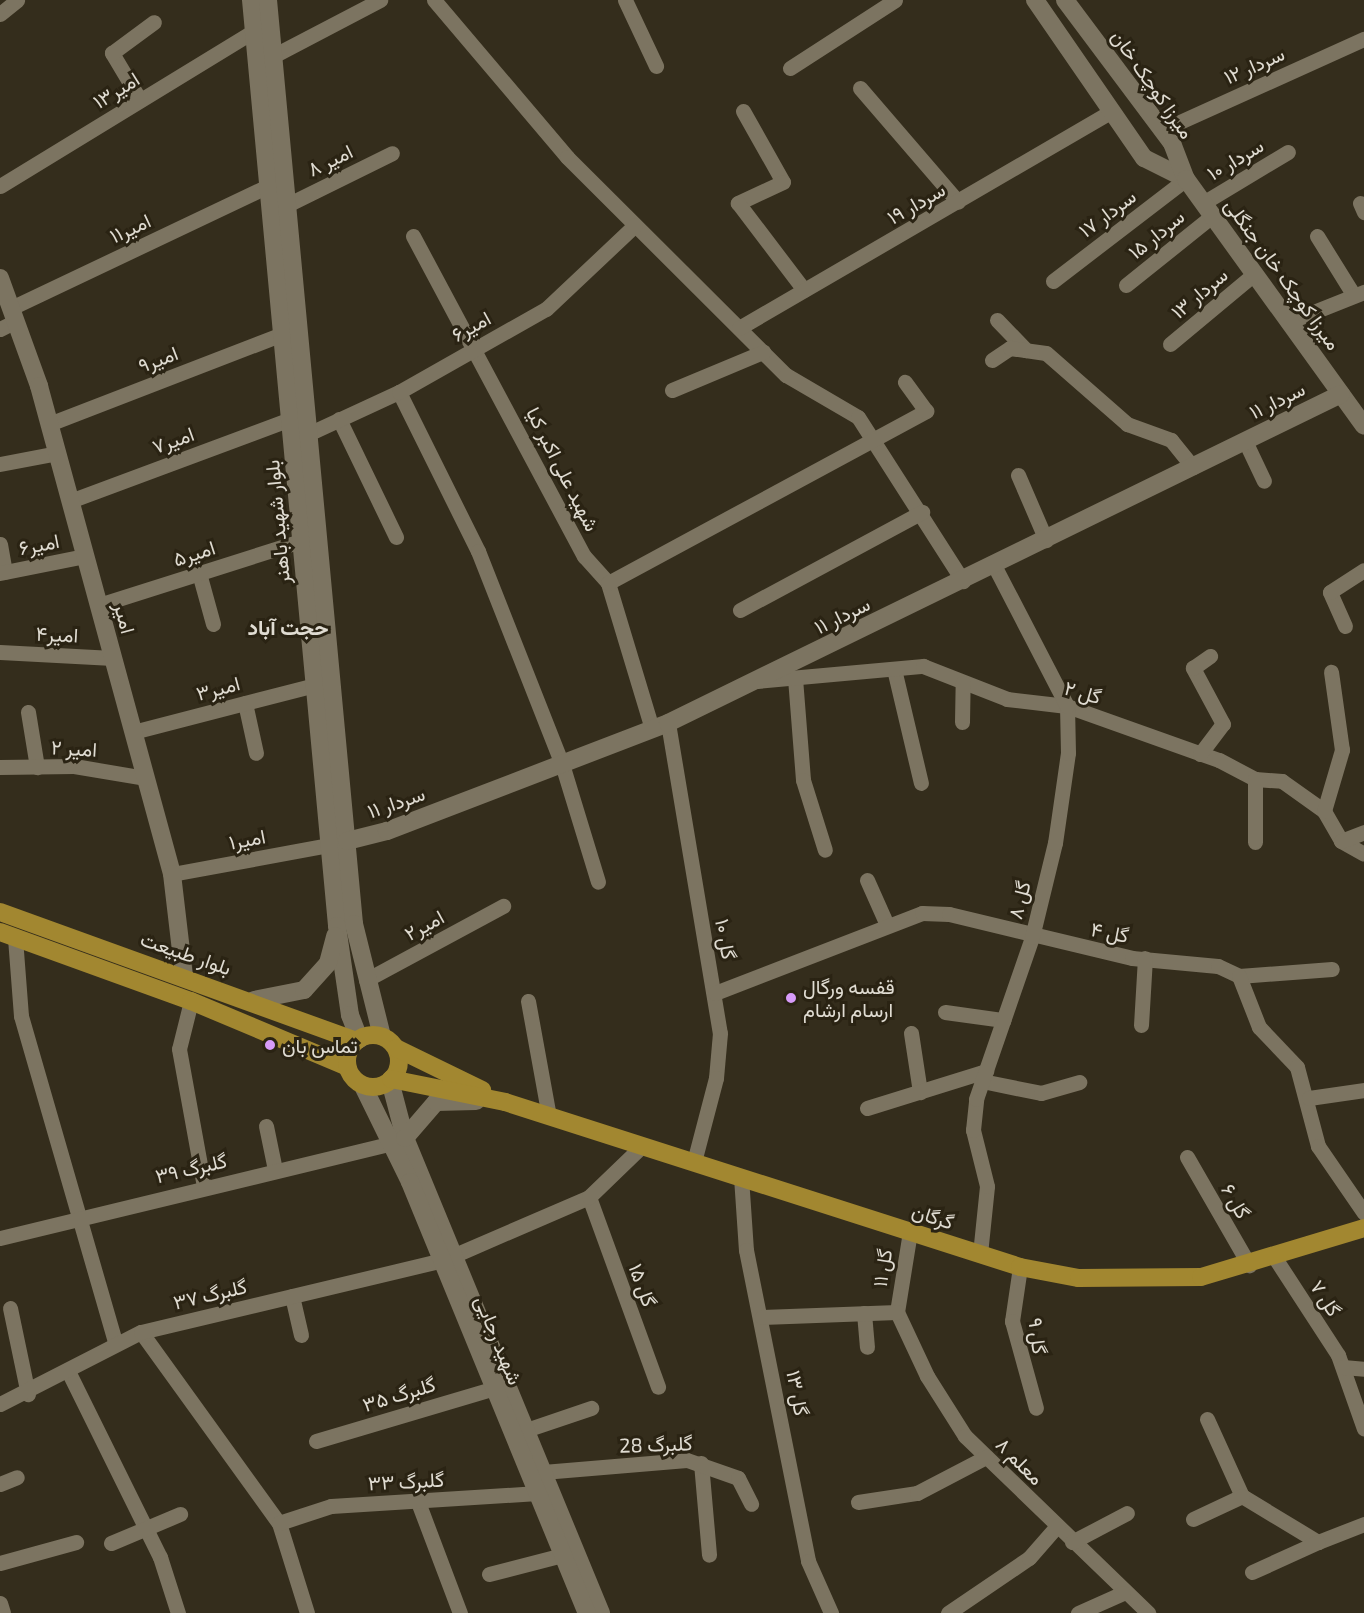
<!DOCTYPE html>
<meta charset="utf-8">
<style>
body{margin:0}
#map{position:relative;width:1364px;height:1613px;overflow:hidden;background:#342d1c;font-family:"Exo 2",Vazirmatn,sans-serif}
div>[style]{position:absolute}
[style*='--x']{left:calc(var(--x)*1px);top:calc(var(--y)*1px);width:calc(var(--w)*1px);rotate:calc(var(--a)*1deg)}
.street>*{height:15px;margin:-7.5px;padding:0 7.5px;transform-origin:7.5px;border-radius:7.5px;background:#7c7461}
.secondary>*{height:18px;margin:-9px;padding:0 9px;transform-origin:9px;border-radius:9px;background:#7c7461}
.primary>*{height:18px;margin:-9px;padding:0 9px;transform-origin:9px;border-radius:9px;background:#a28730}
.primary>.ring{margin:-9px;padding:0;box-sizing:content-box;background:none;border:18px solid #a28730;border-radius:50%}
.dots>*{width:16px;height:16px;translate:-50% -50%;box-sizing:border-box;border:3px solid #2a2313;border-radius:50%}
span{translate:-50% -50%;white-space:nowrap;text-align:center;line-height:1.15;-webkit-text-stroke:6px #2a2313;paint-order:stroke}
.street-label{font-size:20px;color:#e0dcd2}
.poi-label{font-size:20px;color:#e0dcd2}
.left{translate:0 -50%;text-align:left}
.neighbourhood-label{font-size:21px;color:#e0dcd2;font-weight:700}
</style>
<div id="map">
<div class="street">
<i style="--x:434;--y:0;--w:206;--a:49.7"></i>
<i style="--x:567;--y:157;--w:309;--a:44.9"></i>
<i style="--x:786;--y:375;--w:83;--a:30.3"></i>
<i style="--x:858;--y:417;--w:195;--a:57.4"></i>
<i style="--x:625;--y:0;--w:73;--a:64.8"></i>
<i style="--x:0;--y:14;--w:22;--a:-39"></i>
<i style="--x:273;--y:56;--w:121;--a:-27.6"></i>
<i style="--x:790;--y:68;--w:125;--a:-32.9"></i>
<i style="--x:860;--y:88;--w:150;--a:49.3"></i>
<i style="--x:140;--y:100;--w:55;--a:-120.8"></i>
<i style="--x:112;--y:53;--w:52;--a:-36.4"></i>
<i style="--x:743;--y:111;--w:81;--a:60.6"></i>
<i style="--x:783;--y:182;--w:50;--a:155"></i>
<i style="--x:738;--y:203;--w:109;--a:52.8"></i>
<i style="--x:1162;--y:130;--w:222;--a:-24.3"></i>
<i style="--x:0;--y:186;--w:298;--a:-31.4"></i>
<i style="--x:1203;--y:203;--w:99;--a:-31"></i>
<i style="--x:1360;--y:203;--w:10;--a:66"></i>
<i style="--x:287;--y:205;--w:117;--a:-26.3"></i>
<i style="--x:413;--y:236;--w:363;--a:61.9"></i>
<i style="--x:584;--y:556;--w:36;--a:48"></i>
<i style="--x:608;--y:583;--w:152;--a:73.2"></i>
<i style="--x:1317;--y:236;--w:68;--a:58.2"></i>
<i style="--x:1053;--y:281;--w:168;--a:-37.5"></i>
<i style="--x:1126;--y:285;--w:110;--a:-38.7"></i>
<i style="--x:11;--y:308;--w:284;--a:-25.4"></i>
<i style="--x:997;--y:320;--w:42;--a:46"></i>
<i style="--x:1291;--y:321;--w:79;--a:-21.7"></i>
<i style="--x:739;--y:328;--w:432;--a:-30.2"></i>
<i style="--x:0;--y:329;--w:18;--a:-27"></i>
<i style="--x:1170;--y:344;--w:109;--a:-39.8"></i>
<i style="--x:992;--y:360;--w:22;--a:-34"></i>
<i style="--x:1010;--y:348;--w:36;--a:8"></i>
<i style="--x:1046;--y:353;--w:108;--a:41.2"></i>
<i style="--x:1127;--y:424;--w:47;--a:20"></i>
<i style="--x:1171;--y:440;--w:35;--a:51"></i>
<i style="--x:672;--y:390;--w:99;--a:-22.7"></i>
<i style="--x:399;--y:392;--w:178;--a:63.6"></i>
<i style="--x:478;--y:551;--w:229;--a:68.5"></i>
<i style="--x:562;--y:764;--w:123;--a:73"></i>
<i style="--x:339;--y:419;--w:131;--a:64.2"></i>
<i style="--x:49;--y:424;--w:250;--a:-21.1"></i>
<i style="--x:308;--y:434;--w:100;--a:-24.8"></i>
<i style="--x:399;--y:392;--w:169;--a:-29.5"></i>
<i style="--x:546;--y:309;--w:122;--a:-43.3"></i>
<i style="--x:1245;--y:441;--w:44;--a:64.6"></i>
<i style="--x:0;--y:464;--w:58;--a:-10.9"></i>
<i style="--x:1018;--y:475;--w:71;--a:66.7"></i>
<i style="--x:70;--y:501;--w:235;--a:-20.4"></i>
<i style="--x:0;--y:544;--w:28;--a:80"></i>
<i style="--x:0;--y:573;--w:87;--a:-11.3"></i>
<i style="--x:199;--y:573;--w:53;--a:74.6"></i>
<i style="--x:608;--y:583;--w:362;--a:-28.4"></i>
<i style="--x:926;--y:411;--w:36;--a:-126"></i>
<i style="--x:99;--y:605;--w:212;--a:-17.6"></i>
<i style="--x:740;--y:610;--w:207;--a:-28.3"></i>
<i style="--x:1345;--y:626;--w:37;--a:-114"></i>
<i style="--x:1330;--y:592;--w:40;--a:-32.9"></i>
<i style="--x:0;--y:652;--w:113;--a:3"></i>
<i style="--x:894;--y:669;--w:117;--a:76.7"></i>
<i style="--x:795;--y:678;--w:102;--a:85.5"></i>
<i style="--x:803;--y:780;--w:73;--a:72.6"></i>
<i style="--x:757;--y:681;--w:167;--a:-5.2"></i>
<i style="--x:923;--y:666;--w:90;--a:21.4"></i>
<i style="--x:1007;--y:699;--w:60;--a:6.7"></i>
<i style="--x:1067;--y:706;--w:161;--a:19.6"></i>
<i style="--x:1219;--y:760;--w:41;--a:27.8"></i>
<i style="--x:1255;--y:779;--w:27;--a:4"></i>
<i style="--x:1282;--y:781;--w:52;--a:35.5"></i>
<i style="--x:1324;--y:811;--w:34;--a:60"></i>
<i style="--x:1341;--y:841;--w:26;--a:29"></i>
<i style="--x:245;--y:703;--w:51;--a:77.6"></i>
<i style="--x:28;--y:712;--w:56;--a:80.7"></i>
<i style="--x:962;--y:722;--w:39;--a:-89"></i>
<i style="--x:668;--y:723;--w:314;--a:80.5"></i>
<i style="--x:720;--y:1033;--w:45;--a:95.1"></i>
<i style="--x:716;--y:1078;--w:87;--a:104.7"></i>
<i style="--x:133;--y:732;--w:188;--a:-14.5"></i>
<i style="--x:1200;--y:754;--w:38;--a:-53"></i>
<i style="--x:1223;--y:724;--w:64;--a:-118.2"></i>
<i style="--x:1193;--y:668;--w:21;--a:-35"></i>
<i style="--x:0;--y:767;--w:74;--a:-0.8"></i>
<i style="--x:74;--y:766;--w:73;--a:9.5"></i>
<i style="--x:1324;--y:811;--w:64;--a:-73.6"></i>
<i style="--x:1342;--y:750;--w:79;--a:-98"></i>
<i style="--x:1341;--y:841;--w:25;--a:-21"></i>
<i style="--x:1255;--y:842;--w:63;--a:-90"></i>
<i style="--x:172;--y:874;--w:160;--a:-10.5"></i>
<i style="--x:867;--y:880;--w:49;--a:66"></i>
<i style="--x:15;--y:938;--w:78;--a:85.6"></i>
<i style="--x:21;--y:1016;--w:339;--a:73.9"></i>
<i style="--x:1239;--y:976;--w:93;--a:-4.3"></i>
<i style="--x:366;--y:980;--w:156;--a:-28.4"></i>
<i style="--x:715;--y:993;--w:222;--a:-21.1"></i>
<i style="--x:922;--y:913;--w:27;--a:2"></i>
<i style="--x:949;--y:914;--w:188;--a:13.5"></i>
<i style="--x:1132;--y:958;--w:86;--a:5.3"></i>
<i style="--x:1218;--y:966;--w:23;--a:25"></i>
<i style="--x:1239;--y:976;--w:55;--a:68.6"></i>
<i style="--x:1259;--y:1027;--w:55;--a:46.5"></i>
<i style="--x:1297;--y:1067;--w:82;--a:75.1"></i>
<i style="--x:1318;--y:1146;--w:81;--a:55.5"></i>
<i style="--x:191;--y:1001;--w:49;--a:104"></i>
<i style="--x:179;--y:1049;--w:140;--a:79.7"></i>
<i style="--x:528;--y:1001;--w:117;--a:79.7"></i>
<i style="--x:945;--y:1012;--w:59;--a:7.9"></i>
<i style="--x:1141;--y:1025;--w:67;--a:-86.6"></i>
<i style="--x:911;--y:1033;--w:60;--a:81.3"></i>
<i style="--x:982;--y:1081;--w:60;--a:11.5"></i>
<i style="--x:1041;--y:1093;--w:40;--a:-16"></i>
<i style="--x:1309;--y:1098;--w:56;--a:-8.3"></i>
<i style="--x:867;--y:1108;--w:125;--a:-17.3"></i>
<i style="--x:266;--y:1126;--w:45;--a:78.4"></i>
<i style="--x:1187;--y:1157;--w:125;--a:60.1"></i>
<i style="--x:741;--y:1177;--w:73;--a:86.1"></i>
<i style="--x:746;--y:1250;--w:317;--a:78.7"></i>
<i style="--x:808;--y:1561;--w:57;--a:66.1"></i>
<i style="--x:589;--y:1197;--w:202;--a:70"></i>
<i style="--x:0;--y:1238;--w:403;--a:-13.6"></i>
<i style="--x:980;--y:1254;--w:68;--a:-84.1"></i>
<i style="--x:987;--y:1186;--w:58;--a:-104"></i>
<i style="--x:973;--y:1130;--w:31;--a:-84"></i>
<i style="--x:976;--y:1099;--w:171;--a:-70.9"></i>
<i style="--x:1032;--y:937;--w:97;--a:-76.3"></i>
<i style="--x:1055;--y:843;--w:91;--a:-81.8"></i>
<i style="--x:1068;--y:753;--w:47;--a:-91.2"></i>
<i style="--x:1067;--y:706;--w:159;--a:-117.4"></i>
<i style="--x:455;--y:1255;--w:146;--a:-23.4"></i>
<i style="--x:589;--y:1197;--w:74;--a:-43.9"></i>
<i style="--x:1275;--y:1258;--w:116;--a:57"></i>
<i style="--x:1338;--y:1355;--w:78;--a:70.6"></i>
<i style="--x:1020;--y:1267;--w:55;--a:98.4"></i>
<i style="--x:1012;--y:1321;--w:90;--a:74.6"></i>
<i style="--x:292;--y:1296;--w:40;--a:77"></i>
<i style="--x:10;--y:1308;--w:88;--a:78.2"></i>
<i style="--x:897;--y:1312;--w:71;--a:64.9"></i>
<i style="--x:927;--y:1376;--w:71;--a:57.7"></i>
<i style="--x:965;--y:1436;--w:255;--a:44"></i>
<i style="--x:897;--y:1312;--w:81;--a:-80.8"></i>
<i style="--x:864;--y:1313;--w:34;--a:85"></i>
<i style="--x:762;--y:1317;--w:135;--a:-2.1"></i>
<i style="--x:141;--y:1332;--w:236;--a:54.2"></i>
<i style="--x:279;--y:1523;--w:94;--a:72.7"></i>
<i style="--x:1343;--y:1367;--w:21;--a:5"></i>
<i style="--x:68;--y:1371;--w:208;--a:63.7"></i>
<i style="--x:160;--y:1557;--w:59;--a:72.2"></i>
<i style="--x:0;--y:1404;--w:158;--a:-27.1"></i>
<i style="--x:141;--y:1332;--w:310;--a:-13.4"></i>
<i style="--x:1207;--y:1419;--w:85;--a:65.6"></i>
<i style="--x:1242;--y:1496;--w:89;--a:31.2"></i>
<i style="--x:1318;--y:1542;--w:49;--a:-21.4"></i>
<i style="--x:526;--y:1430;--w:69;--a:-18.7"></i>
<i style="--x:316;--y:1441;--w:187;--a:-16.5"></i>
<i style="--x:701;--y:1463;--w:92;--a:85"></i>
<i style="--x:543;--y:1472;--w:144;--a:-4.8"></i>
<i style="--x:687;--y:1460;--w:54;--a:19.4"></i>
<i style="--x:738;--y:1478;--w:29;--a:63"></i>
<i style="--x:0;--y:1484;--w:18;--a:-22"></i>
<i style="--x:418;--y:1502;--w:119;--a:69.3"></i>
<i style="--x:858;--y:1502;--w:60;--a:-8.7"></i>
<i style="--x:917;--y:1493;--w:78;--a:-27.6"></i>
<i style="--x:1193;--y:1519;--w:54;--a:-25.1"></i>
<i style="--x:279;--y:1523;--w:55;--a:-18.1"></i>
<i style="--x:331;--y:1506;--w:207;--a:-3.6"></i>
<i style="--x:1072;--y:1542;--w:62;--a:-27.8"></i>
<i style="--x:111;--y:1543;--w:75;--a:-22.8"></i>
<i style="--x:0;--y:1563;--w:79;--a:-15.4"></i>
<i style="--x:1252;--y:1572;--w:72;--a:-24.4"></i>
<i style="--x:489;--y:1574;--w:76;--a:-14.4"></i>
<i style="--x:0;--y:1603;--w:10;--a:73"></i>
<i style="--x:948;--y:1613;--w:98;--a:-34.2"></i>
<i style="--x:1029;--y:1558;--w:43;--a:-48.8"></i>
<i style="--x:1078;--y:1613;--w:49;--a:-24"></i>
</div>
<div class="secondary">
<i style="--x:251;--y:0;--w:930;--a:84.69"></i>
<i style="--x:337;--y:926;--w:90;--a:81.7"></i>
<i style="--x:350;--y:1015;--w:26;--a:69"></i>
<i style="--x:268;--y:0;--w:928;--a:84.68"></i>
<i style="--x:354;--y:924;--w:115;--a:76"></i>
<i style="--x:1035;--y:0;--w:192;--a:55.4"></i>
<i style="--x:1144;--y:158;--w:47;--a:26.6"></i>
<i style="--x:1065;--y:0;--w:179;--a:53.2"></i>
<i style="--x:1172;--y:143;--w:39;--a:69"></i>
<i style="--x:1186;--y:179;--w:304;--a:54.2"></i>
<i style="--x:0;--y:278;--w:115;--a:70.1"></i>
<i style="--x:39;--y:386;--w:506;--a:74.75"></i>
<i style="--x:172;--y:874;--w:103;--a:83.3"></i>
<i style="--x:347;--y:841;--w:41;--a:-14"></i>
<i style="--x:387;--y:831;--w:301;--a:-21"></i>
<i style="--x:668;--y:723;--w:749;--a:-26.05"></i>
<i style="--x:254;--y:1000;--w:51;--a:-11.3"></i>
<i style="--x:304;--y:990;--w:36;--a:-48"></i>
<i style="--x:328;--y:963;--w:28;--a:-75"></i>
<i style="--x:390;--y:1081;--w:59;--a:75.3"></i>
<i style="--x:405;--y:1138;--w:514;--a:67.58"></i>
<i style="--x:363;--y:1086;--w:107;--a:63.9"></i>
<i style="--x:410;--y:1182;--w:466;--a:67.7"></i>
<i style="--x:405;--y:1138;--w:48;--a:-49.3"></i>
<i style="--x:436;--y:1102;--w:40;--a:-1.4"></i>
</div>
<div class="primary">
<i style="--x:0;--y:912;--w:379;--a:19.9"></i>
<i style="--x:0;--y:932;--w:203;--a:19.9"></i>
<i style="--x:191;--y:1001;--w:168;--a:22.8"></i>
<i class="ring" style="left:347px;top:1035px;width:34px;height:34px"></i>
<i style="--x:396;--y:1048;--w:96;--a:26"></i>
<i style="--x:391;--y:1079;--w:116;--a:11.4"></i>
<i style="--x:505;--y:1102;--w:541;--a:17.76"></i>
<i style="--x:1020;--y:1267;--w:60;--a:10.6"></i>
<i style="--x:1079;--y:1278;--w:122;--a:-0.5"></i>
<i style="--x:1201;--y:1277;--w:170;--a:-16.7"></i>
</div>
<div class="dots">
<i style="left:791px;top:998px;background:#d79bf9"></i>
<i style="left:270px;top:1045px;background:#d79bf9"></i>
</div>
<div class="street-label">
<span style="left:1254px;top:65px;rotate:-24deg">سردار ۱۲</span>
<span style="left:1153px;top:84px;rotate:55deg">میرزا کوچک خان</span>
<span style="left:116px;top:90px;rotate:-32deg">امیر۱۳</span>
<span style="left:1235px;top:159px;rotate:-31deg">سردار ۱۰</span>
<span style="left:330px;top:160px;rotate:-26deg">امیر ۸</span>
<span style="left:916px;top:203px;rotate:-30deg">سردار ۱۹</span>
<span style="left:1107px;top:213px;rotate:-37deg">سردار ۱۷</span>
<span style="left:130px;top:228px;rotate:-25deg">امیر۱۱</span>
<span style="left:1156px;top:234px;rotate:-39deg">سردار ۱۵</span>
<span style="left:1283px;top:274px;rotate:54deg">میرزا کوچک خان جنگلی</span>
<span style="left:1199px;top:293px;rotate:-40deg">سردار ۱۳</span>
<span style="left:471px;top:326px;rotate:-29deg">امیر۶</span>
<span style="left:158px;top:359px;rotate:-21deg">امیر۹</span>
<span style="left:1277px;top:400px;rotate:-26deg">سردار ۱۱</span>
<span style="left:173px;top:440px;rotate:-20deg">امیر۷</span>
<span style="left:563px;top:469px;rotate:63deg">شهید علی اکبر کیا</span>
<span style="left:277px;top:522px;rotate:-95deg">بلوار شهید باهنر</span>
<span style="left:39px;top:544px;rotate:-11deg">امیر۶</span>
<span style="left:194px;top:553px;rotate:-18deg">امیر۵</span>
<span style="left:842px;top:615px;rotate:-26deg">سردار ۱۱</span>
<span style="left:125px;top:618px;rotate:75deg">امیر</span>
<span style="left:57px;top:634px;rotate:3deg">امیر۴</span>
<span style="left:218px;top:688px;rotate:-15deg">امیر۳</span>
<span style="left:1083px;top:692px;rotate:16deg">گل ۲</span>
<span style="left:74px;top:748px;rotate:3deg">امیر ۲</span>
<span style="left:396px;top:802px;rotate:-19deg">سردار ۱۱</span>
<span style="left:247px;top:839px;rotate:-11deg">امیر۱</span>
<span style="left:1019px;top:900px;rotate:-76deg">گل ۸</span>
<span style="left:424px;top:925px;rotate:-29deg">امیر۲</span>
<span style="left:1110px;top:932px;rotate:11deg">گل ۴</span>
<span style="left:726px;top:939px;rotate:80deg">گل ۱۰</span>
<span style="left:186px;top:953px;rotate:19deg">بلوار طبیعت</span>
<span style="left:191px;top:1168px;rotate:-13deg">گلبرگ ۳۹</span>
<span style="left:1236px;top:1201px;rotate:60deg">گل ۶</span>
<span style="left:933px;top:1216px;rotate:18deg">گرگان</span>
<span style="left:882px;top:1268px;rotate:-81deg">گل ۱۱</span>
<span style="left:643px;top:1285px;rotate:70deg">گل ۱۵</span>
<span style="left:210px;top:1294px;rotate:-13deg">گلبرگ ۳۷</span>
<span style="left:1326px;top:1298px;rotate:57deg">گل ۷</span>
<span style="left:1038px;top:1336px;rotate:83deg">گل ۹</span>
<span style="left:499px;top:1340px;rotate:68deg">شهید رجایی</span>
<span style="left:798px;top:1393px;rotate:79deg">گل ۱۳</span>
<span style="left:399px;top:1394px;rotate:-17deg">گلبرگ ۳۵</span>
<span style="left:656px;top:1444px;rotate:-2deg">گلبرگ 28</span>
<span style="left:1020px;top:1461px;rotate:45deg">معلم ۸</span>
<span style="left:406px;top:1481px;rotate:-3deg">گلبرگ ۳۳</span>
</div>
<div class="poi-label">
<span class="left" style="left:803px;top:998px">قفسه ورگال<br>ارسام ارشام</span>
<span class="left" style="left:282px;top:1045px">تماس بان</span>
</div>
<div class="neighbourhood-label">
<span style="left:288px;top:627px">حجت آباد</span>
</div>
</div>
